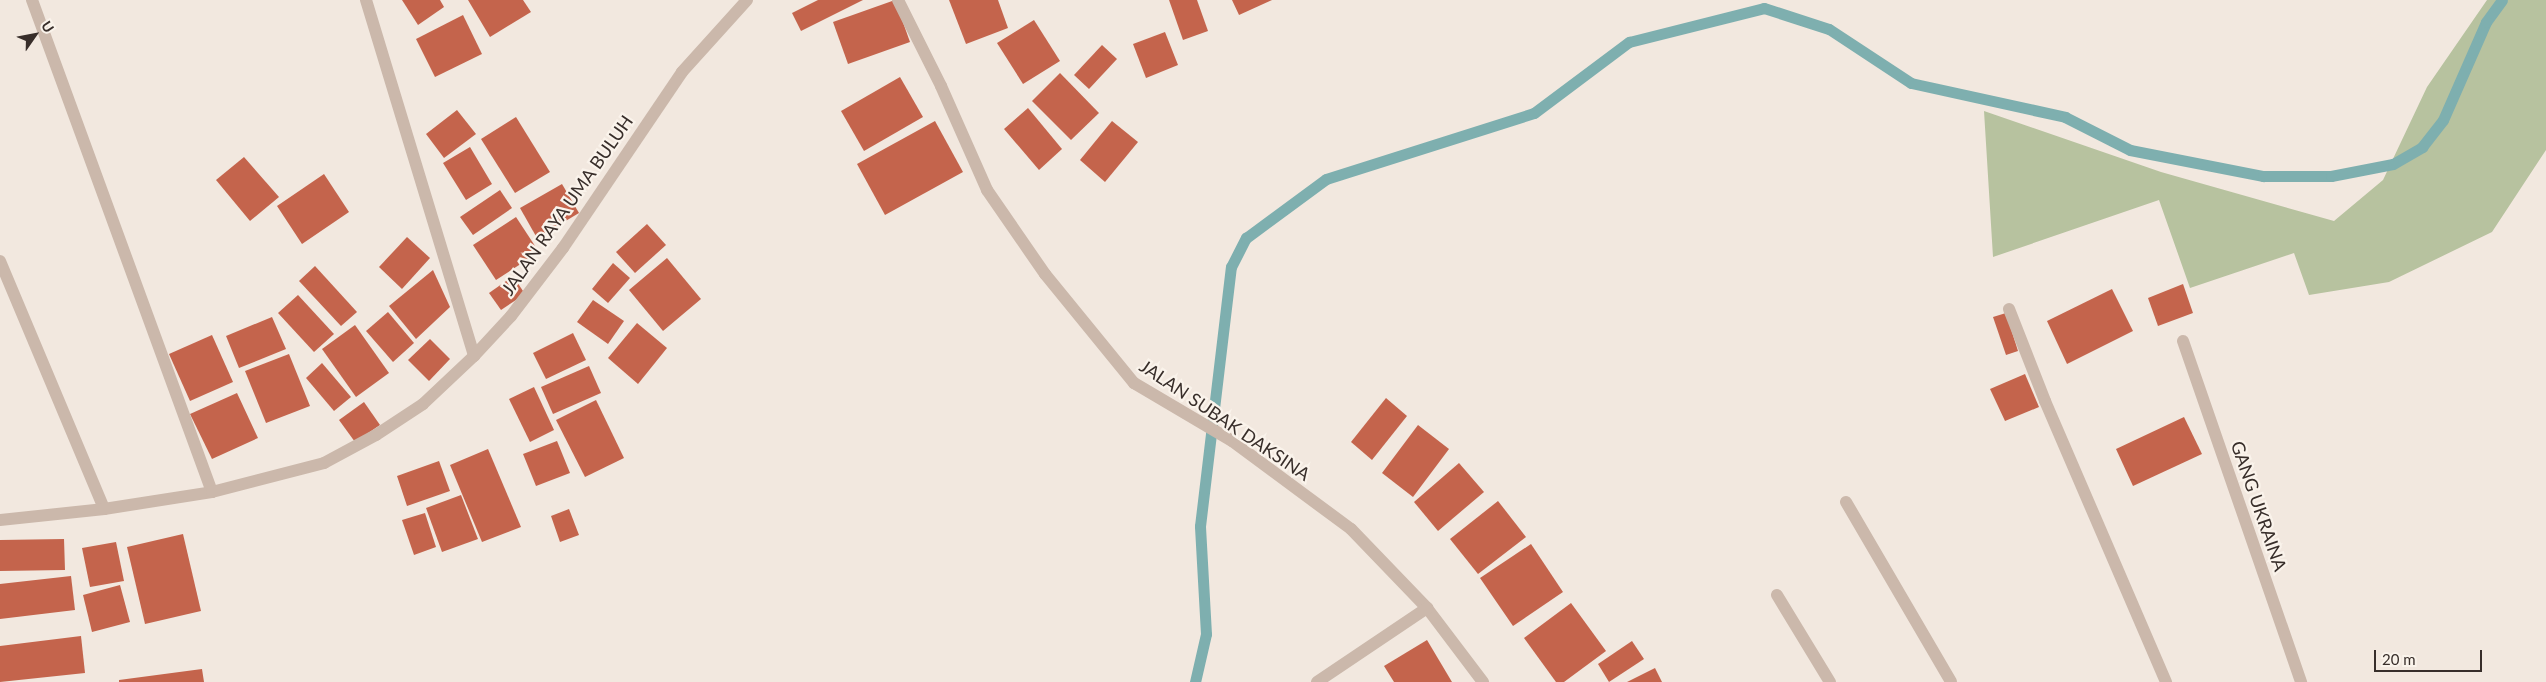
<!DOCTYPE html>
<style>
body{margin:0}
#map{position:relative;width:2546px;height:682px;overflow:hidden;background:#f2e8df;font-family:Lato,sans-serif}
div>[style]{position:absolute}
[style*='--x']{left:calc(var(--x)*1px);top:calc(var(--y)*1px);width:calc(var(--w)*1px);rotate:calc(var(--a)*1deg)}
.green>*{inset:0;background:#b7c29f}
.stream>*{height:11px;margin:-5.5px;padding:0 5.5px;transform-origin:5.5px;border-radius:5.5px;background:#7eafaf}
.building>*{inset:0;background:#c4644c}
.minor>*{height:12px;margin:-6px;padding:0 6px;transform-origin:6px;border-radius:6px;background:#cbb8ab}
span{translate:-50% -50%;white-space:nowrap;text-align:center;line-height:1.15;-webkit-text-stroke:4.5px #faf3eb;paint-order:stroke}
.street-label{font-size:18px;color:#382e2a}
.north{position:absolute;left:10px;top:10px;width:50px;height:50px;-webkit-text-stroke:4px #faf3eb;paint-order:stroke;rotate:57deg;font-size:14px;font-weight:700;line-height:20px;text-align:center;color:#382e2a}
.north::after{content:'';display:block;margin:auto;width:18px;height:22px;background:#382e2a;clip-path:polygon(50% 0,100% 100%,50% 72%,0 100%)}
.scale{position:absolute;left:2374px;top:650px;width:108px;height:22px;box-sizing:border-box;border:2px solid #382e2a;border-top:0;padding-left:6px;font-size:15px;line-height:18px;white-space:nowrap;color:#382e2a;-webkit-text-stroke:4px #faf3eb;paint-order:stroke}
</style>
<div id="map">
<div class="green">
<i style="clip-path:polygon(2487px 0,2546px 0,2546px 150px,2492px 232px,2389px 282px,2309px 295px,2294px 253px,2190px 288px,2159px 200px,1993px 257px,1984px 111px,2161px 172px,2334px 221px,2383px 180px,2427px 87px)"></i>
</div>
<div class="stream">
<i style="--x:1195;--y:682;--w:49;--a:-77.1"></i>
<i style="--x:1206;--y:634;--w:108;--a:-93.2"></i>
<i style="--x:1200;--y:526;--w:261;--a:-83.2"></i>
<i style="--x:1231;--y:267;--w:33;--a:-63"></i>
<i style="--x:1246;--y:238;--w:99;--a:-36.4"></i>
<i style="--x:1326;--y:179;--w:218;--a:-17.6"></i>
<i style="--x:1534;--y:113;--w:119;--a:-36.8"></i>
<i style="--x:1629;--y:42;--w:139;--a:-14.1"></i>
<i style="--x:1764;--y:8;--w:68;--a:17.9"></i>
<i style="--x:1829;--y:29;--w:98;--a:33.4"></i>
<i style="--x:1911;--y:83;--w:158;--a:12.4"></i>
<i style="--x:2065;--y:117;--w:73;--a:26.9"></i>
<i style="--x:2130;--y:150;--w:136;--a:11.1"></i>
<i style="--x:2263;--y:176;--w:68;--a:0"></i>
<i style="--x:2331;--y:176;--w:63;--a:-11"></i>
<i style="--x:2393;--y:164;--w:34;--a:-30"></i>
<i style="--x:2422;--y:147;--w:34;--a:-52"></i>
<i style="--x:2443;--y:120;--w:107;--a:-66.3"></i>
<i style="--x:2486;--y:22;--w:27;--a:-54"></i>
</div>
<div class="building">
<i style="clip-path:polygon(402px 0,440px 0,444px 7px,418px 25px)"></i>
<i style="clip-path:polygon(468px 0,523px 0,531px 12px,490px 37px)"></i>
<i style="clip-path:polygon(818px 0,863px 0,801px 31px,792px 13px)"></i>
<i style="clip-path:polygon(895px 0,910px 42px,848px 64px,833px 22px)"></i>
<i style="clip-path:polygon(949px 0,998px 0,1008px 28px,966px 44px)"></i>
<i style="clip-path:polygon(1169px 0,1197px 0,1208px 31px,1183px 40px)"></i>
<i style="clip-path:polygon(1232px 0,1272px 0,1239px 15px)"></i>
<i style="clip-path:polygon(463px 15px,482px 54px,435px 77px,416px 39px)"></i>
<i style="clip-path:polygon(1034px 20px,1060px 61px,1023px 84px,997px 43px)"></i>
<i style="clip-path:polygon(1165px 32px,1178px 65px,1146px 78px,1133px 44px)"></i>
<i style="clip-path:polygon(1102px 45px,1117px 59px,1089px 89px,1074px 75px)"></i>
<i style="clip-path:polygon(1060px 73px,1099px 113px,1071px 140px,1032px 101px)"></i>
<i style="clip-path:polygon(900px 77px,923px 117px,864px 151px,841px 111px)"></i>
<i style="clip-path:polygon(1028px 108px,1062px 149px,1039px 170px,1004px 129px)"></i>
<i style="clip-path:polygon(457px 110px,476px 134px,444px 158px,426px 134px)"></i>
<i style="clip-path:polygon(516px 117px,550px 172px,515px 193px,481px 139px)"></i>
<i style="clip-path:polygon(935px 121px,963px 172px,885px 215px,857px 164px)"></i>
<i style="clip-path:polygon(1112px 121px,1138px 142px,1105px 182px,1080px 160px)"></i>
<i style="clip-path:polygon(470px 147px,492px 184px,466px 200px,443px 163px)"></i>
<i style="clip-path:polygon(244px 157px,279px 197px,250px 221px,216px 180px)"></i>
<i style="clip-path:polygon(324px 174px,349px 212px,302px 244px,277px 206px)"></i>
<i style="clip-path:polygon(562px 184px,579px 213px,537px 238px,520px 208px)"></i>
<i style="clip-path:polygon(500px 190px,512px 208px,473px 235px,460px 217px)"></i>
<i style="clip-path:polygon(516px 217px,539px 252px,496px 280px,473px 245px)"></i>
<i style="clip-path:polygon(647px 224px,666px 245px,635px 273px,616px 252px)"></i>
<i style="clip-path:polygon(407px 237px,430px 258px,402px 289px,379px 267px)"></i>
<i style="clip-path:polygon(667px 258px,701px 299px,663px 331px,629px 290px)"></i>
<i style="clip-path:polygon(613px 263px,630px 278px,608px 303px,592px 289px)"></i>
<i style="clip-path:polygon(315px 266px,357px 312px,341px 326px,299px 281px)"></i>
<i style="clip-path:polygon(433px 270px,450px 307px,416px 339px,389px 306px)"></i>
<i style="clip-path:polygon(513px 276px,525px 294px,501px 310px,489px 293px)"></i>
<i style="clip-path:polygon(2183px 284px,2193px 313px,2158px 326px,2148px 298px)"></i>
<i style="clip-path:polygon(2112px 289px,2133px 331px,2067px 364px,2047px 321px)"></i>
<i style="clip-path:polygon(298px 295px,334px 334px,314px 352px,278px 313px)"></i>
<i style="clip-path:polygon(593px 300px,624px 321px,608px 344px,577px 322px)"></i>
<i style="clip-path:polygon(388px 312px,414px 343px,393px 362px,366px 331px)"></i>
<i style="clip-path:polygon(2006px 313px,2018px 351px,2006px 355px,1993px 317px)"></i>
<i style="clip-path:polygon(272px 317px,286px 349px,239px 368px,226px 336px)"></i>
<i style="clip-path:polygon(637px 323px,667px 348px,638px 384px,608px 358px)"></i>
<i style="clip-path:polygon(355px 325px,389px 373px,356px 397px,322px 349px)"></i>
<i style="clip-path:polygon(573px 333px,586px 360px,546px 379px,533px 353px)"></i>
<i style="clip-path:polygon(212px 335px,233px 382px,190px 401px,169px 354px)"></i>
<i style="clip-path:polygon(430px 339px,450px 359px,429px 381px,408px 360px)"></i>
<i style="clip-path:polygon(289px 354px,310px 406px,266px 423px,245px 371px)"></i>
<i style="clip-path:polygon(322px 363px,351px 397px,334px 411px,306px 378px)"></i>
<i style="clip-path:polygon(589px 366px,601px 393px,553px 414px,541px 387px)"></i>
<i style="clip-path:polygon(2025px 374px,2039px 407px,2005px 421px,1990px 389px)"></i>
<i style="clip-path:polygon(534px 387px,554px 430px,530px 442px,509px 399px)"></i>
<i style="clip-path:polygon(237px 393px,258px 438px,212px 459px,190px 414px)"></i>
<i style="clip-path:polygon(1386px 398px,1407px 416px,1372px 460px,1351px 442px)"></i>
<i style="clip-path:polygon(596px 400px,624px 458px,585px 477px,556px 420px)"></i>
<i style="clip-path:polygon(364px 402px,380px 425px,355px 442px,339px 420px)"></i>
<i style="clip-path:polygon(2184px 417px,2202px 454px,2133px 486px,2116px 449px)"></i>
<i style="clip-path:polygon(1418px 425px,1449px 449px,1413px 497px,1382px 473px)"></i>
<i style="clip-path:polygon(557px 441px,570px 473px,536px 486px,523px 454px)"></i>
<i style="clip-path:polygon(488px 449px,521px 527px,482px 542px,450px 465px)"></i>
<i style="clip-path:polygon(439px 461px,450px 491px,407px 506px,397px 476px)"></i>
<i style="clip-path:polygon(1459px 463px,1484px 492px,1438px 531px,1414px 502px)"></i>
<i style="clip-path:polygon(461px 495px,478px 539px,442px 552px,426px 508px)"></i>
<i style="clip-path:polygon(1498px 501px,1526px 537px,1478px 574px,1450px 539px)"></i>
<i style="clip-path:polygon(569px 509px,579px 535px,560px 542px,551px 516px)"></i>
<i style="clip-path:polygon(425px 513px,436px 547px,414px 555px,402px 520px)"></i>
<i style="clip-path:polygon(183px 534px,201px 611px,145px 624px,127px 547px)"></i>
<i style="clip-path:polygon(64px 539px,65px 570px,0 571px,0 540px)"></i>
<i style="clip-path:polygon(116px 542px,124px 581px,90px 587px,82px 548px)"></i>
<i style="clip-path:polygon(1531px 544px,1563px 592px,1513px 626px,1480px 578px)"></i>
<i style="clip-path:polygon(71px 576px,75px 610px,0 619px,0 584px)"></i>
<i style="clip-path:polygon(120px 585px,130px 622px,92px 632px,83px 595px)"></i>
<i style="clip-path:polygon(1571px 603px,1606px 651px,1564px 682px,1556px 682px,1524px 638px)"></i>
<i style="clip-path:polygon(81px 636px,85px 673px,0 682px,0 646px)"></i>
<i style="clip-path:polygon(1427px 640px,1452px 682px,1394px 682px,1384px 666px)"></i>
<i style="clip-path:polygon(1632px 641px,1644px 659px,1609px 682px,1598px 664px)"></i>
<i style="clip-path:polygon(1655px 668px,1662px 682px,1627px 682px)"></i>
<i style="clip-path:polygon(202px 669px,204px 682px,119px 682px,119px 680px)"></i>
</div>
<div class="minor">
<i style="--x:32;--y:0;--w:524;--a:69.9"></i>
<i style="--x:366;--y:0;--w:372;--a:73.1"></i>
<i style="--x:898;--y:0;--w:96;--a:63.4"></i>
<i style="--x:941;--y:86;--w:114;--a:66.1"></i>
<i style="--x:987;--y:190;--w:102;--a:55.4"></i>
<i style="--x:1045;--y:274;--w:141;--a:50.8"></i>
<i style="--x:1134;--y:383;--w:114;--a:30.6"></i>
<i style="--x:1232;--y:441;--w:148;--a:36.5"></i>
<i style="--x:1351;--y:529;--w:110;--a:46.1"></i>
<i style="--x:1427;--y:608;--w:93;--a:52.9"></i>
<i style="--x:0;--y:261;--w:269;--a:67.2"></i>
<i style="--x:2009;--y:309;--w:99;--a:68.6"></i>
<i style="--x:2045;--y:401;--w:306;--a:66.7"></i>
<i style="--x:2183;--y:341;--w:361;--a:70.9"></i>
<i style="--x:1846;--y:502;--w:208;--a:59.7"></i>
<i style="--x:0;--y:520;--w:105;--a:-6"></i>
<i style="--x:104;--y:509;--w:109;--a:-8.9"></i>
<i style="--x:212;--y:492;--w:116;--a:-14.5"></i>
<i style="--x:324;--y:463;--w:59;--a:-28.3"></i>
<i style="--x:376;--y:435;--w:56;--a:-33.4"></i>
<i style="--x:423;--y:404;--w:70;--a:-43.3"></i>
<i style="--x:474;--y:356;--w:54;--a:-47.2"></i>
<i style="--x:511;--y:316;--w:86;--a:-52.6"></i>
<i style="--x:563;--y:248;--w:212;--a:-55.9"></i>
<i style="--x:682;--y:72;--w:97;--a:-47.9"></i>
<i style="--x:1777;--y:595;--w:102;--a:58.7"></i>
<i style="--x:1317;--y:682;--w:133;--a:-33.9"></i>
</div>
<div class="street-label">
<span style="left:567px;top:205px;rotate:-55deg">JALAN RAYA UMA BULUH</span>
<span style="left:1225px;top:420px;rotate:34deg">JALAN SUBAK DAKSINA</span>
<span style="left:2259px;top:506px;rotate:71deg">GANG UKRAINA</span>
</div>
<div class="north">U</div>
<div class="scale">20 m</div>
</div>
